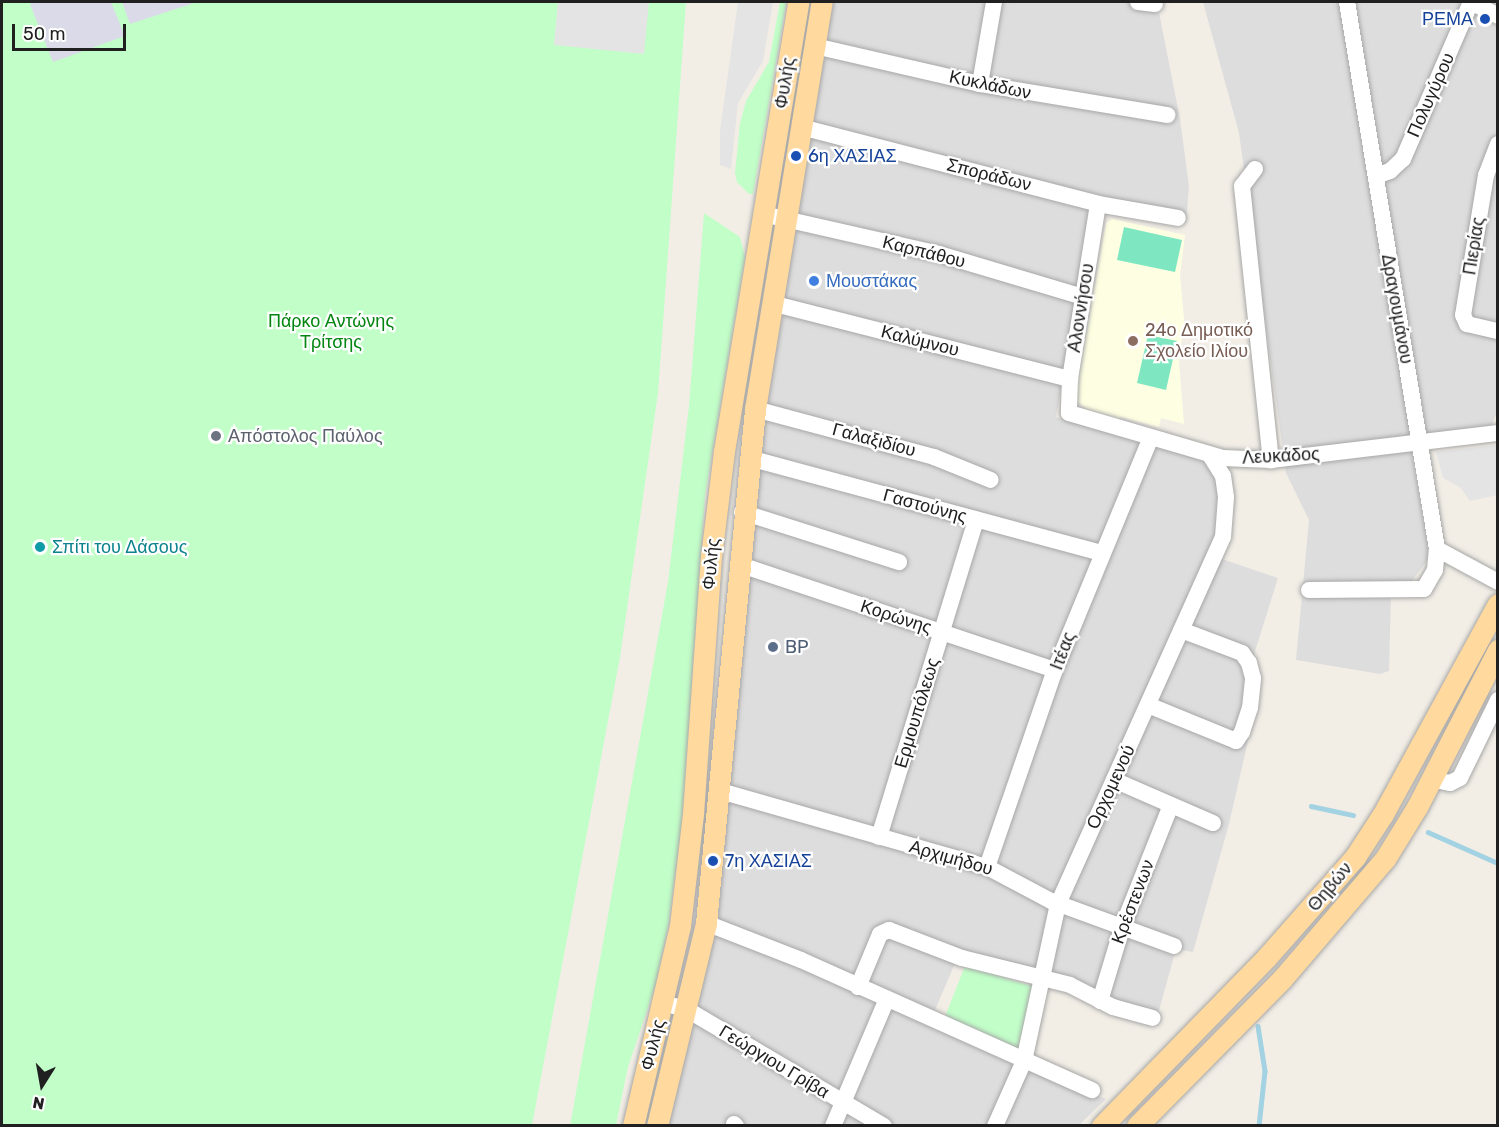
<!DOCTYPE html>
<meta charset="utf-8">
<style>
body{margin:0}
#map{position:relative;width:1499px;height:1127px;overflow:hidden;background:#f2eee6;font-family:Rubik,sans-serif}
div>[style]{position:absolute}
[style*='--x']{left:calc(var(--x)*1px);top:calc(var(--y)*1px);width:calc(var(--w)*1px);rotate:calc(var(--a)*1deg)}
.residential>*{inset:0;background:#dedddd}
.education>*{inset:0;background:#feffe2}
.park>*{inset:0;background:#c1fec8}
.pitch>*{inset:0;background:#7ee7c2}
.parking>*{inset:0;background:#e4e4e4}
.plaza>*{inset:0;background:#dbdae8}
.stream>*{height:4.5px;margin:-2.25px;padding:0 2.25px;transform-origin:2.25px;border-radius:2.25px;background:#a3d2e3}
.roads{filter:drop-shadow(0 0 2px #a7a7a7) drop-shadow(0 0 2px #a7a7a7)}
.minor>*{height:16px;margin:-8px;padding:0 8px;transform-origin:8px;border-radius:8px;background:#fff}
.major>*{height:21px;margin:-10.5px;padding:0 10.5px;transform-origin:10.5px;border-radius:10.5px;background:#ffd99e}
.dots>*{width:16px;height:16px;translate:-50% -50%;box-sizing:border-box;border:3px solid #fff;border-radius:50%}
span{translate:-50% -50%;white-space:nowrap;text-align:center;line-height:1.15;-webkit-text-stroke:4.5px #fff;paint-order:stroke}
.transit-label{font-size:18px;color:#164399}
.right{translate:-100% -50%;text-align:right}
.left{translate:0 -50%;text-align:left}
.street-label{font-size:18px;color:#202020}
.shop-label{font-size:18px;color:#366cbe}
.park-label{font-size:18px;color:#038512}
.education-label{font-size:18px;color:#785e54}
.worship-label{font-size:18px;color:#5b616d}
.culture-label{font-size:18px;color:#0d838f}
.service-label{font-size:18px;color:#4e5e75}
.frame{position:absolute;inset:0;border:3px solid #202020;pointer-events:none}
.north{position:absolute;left:12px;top:1055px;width:60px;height:60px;-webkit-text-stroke:4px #fff;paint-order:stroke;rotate:191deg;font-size:16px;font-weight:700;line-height:24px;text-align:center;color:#202020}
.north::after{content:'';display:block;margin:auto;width:21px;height:27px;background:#202020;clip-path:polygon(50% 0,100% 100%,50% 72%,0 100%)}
.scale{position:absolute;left:12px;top:24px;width:114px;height:27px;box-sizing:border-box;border:3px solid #202020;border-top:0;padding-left:8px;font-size:18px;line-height:21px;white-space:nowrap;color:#202020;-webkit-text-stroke:4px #fff;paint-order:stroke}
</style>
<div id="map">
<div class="residential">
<i style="clip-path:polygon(830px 2px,1157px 2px,1180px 119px,1189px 186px,1186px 223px,1093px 207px,1056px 417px,1204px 461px,1219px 483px,1220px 530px,1210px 555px,1278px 578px,1252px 661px,1261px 684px,1229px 824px,1193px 952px,1176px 949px,1158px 1014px,959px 954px,929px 1024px,1106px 1099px,1079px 1125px,665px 1126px,713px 930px,759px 471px,779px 314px)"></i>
<i style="clip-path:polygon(1203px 2px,1456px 2px,1497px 26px,1497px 413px,1489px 430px,1409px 438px,1430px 557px,1401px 595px,1391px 595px,1389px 671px,1380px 674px,1296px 660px,1309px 520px,1286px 473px,1239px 133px)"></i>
</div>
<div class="education">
<i style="clip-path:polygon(1112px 219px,1185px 235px,1180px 275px,1184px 319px,1179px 363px,1184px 424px,1161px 418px,1159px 427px,1122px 417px,1109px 421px,1092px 414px,1075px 399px,1106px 223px)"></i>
</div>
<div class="park">
<i style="clip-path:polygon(2px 2px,686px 2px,658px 393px,620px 657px,532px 1125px,2px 1126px)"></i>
<i style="clip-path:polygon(780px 2px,786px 2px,781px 33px,753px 194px,749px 194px,737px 182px,735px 173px,740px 123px,746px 101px,769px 62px)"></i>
<i style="clip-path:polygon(704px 213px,740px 237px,745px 257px,705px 496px,682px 821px,669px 922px,656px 984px,628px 1067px,616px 1125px,570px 1126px,668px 582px,689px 406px)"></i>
<i style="clip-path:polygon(965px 966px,1035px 987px,1022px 1050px,947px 1021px,946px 1014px)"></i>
</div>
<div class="pitch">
<i style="clip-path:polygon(1124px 227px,1182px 240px,1175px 272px,1117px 260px)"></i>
<i style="clip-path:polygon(1148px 335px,1177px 341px,1166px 390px,1137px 383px)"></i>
</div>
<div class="parking">
<i style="clip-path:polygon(558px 2px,649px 2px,644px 54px,554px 45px)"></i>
<i style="clip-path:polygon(738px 2px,773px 2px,763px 61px,738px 103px,731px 169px,720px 165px,720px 131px)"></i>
<i style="clip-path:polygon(1497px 445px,1497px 495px,1470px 501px,1461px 488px,1443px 478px,1436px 452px)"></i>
</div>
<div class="plaza">
<i style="clip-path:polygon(37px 2px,111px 2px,125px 36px,53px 62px,30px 4px)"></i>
<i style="clip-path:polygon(122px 2px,197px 2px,130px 24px)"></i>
</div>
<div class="stream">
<i style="--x:1311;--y:806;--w:43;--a:12.1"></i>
<i style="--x:1428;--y:832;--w:77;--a:23.9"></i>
<i style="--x:1258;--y:1026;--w:46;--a:81.2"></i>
<i style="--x:1265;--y:1071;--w:55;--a:96.2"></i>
</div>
<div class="roads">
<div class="minor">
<i style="--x:1138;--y:2;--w:17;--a:7"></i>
<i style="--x:1471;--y:2;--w:30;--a:27"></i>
<i style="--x:815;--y:46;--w:169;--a:13"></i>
<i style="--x:980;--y:84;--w:190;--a:9.4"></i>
<i style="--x:980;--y:84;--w:83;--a:-80.3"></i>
<i style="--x:801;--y:127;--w:307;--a:14.5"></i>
<i style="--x:1098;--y:204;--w:81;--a:9.9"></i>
<i style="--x:1498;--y:144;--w:33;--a:111"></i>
<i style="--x:1486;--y:175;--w:142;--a:99.3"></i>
<i style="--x:1463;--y:315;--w:10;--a:66"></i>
<i style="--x:1467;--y:324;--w:32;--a:13"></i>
<i style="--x:1255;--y:169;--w:21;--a:127"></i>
<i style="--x:1242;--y:186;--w:276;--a:84"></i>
<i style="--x:1376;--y:176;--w:15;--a:-20"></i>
<i style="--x:1390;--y:171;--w:18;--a:-43"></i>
<i style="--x:1403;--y:159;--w:171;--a:-66.6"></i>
<i style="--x:1098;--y:204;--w:177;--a:99.1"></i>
<i style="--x:1070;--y:379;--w:34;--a:92"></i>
<i style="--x:1069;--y:413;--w:160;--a:16.3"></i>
<i style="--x:1223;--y:458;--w:48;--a:2.4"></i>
<i style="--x:1271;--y:460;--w:229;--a:-6.8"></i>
<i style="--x:763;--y:214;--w:180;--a:12.8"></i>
<i style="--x:939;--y:254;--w:150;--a:16.6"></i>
<i style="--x:771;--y:303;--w:309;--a:14.3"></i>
<i style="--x:755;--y:409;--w:185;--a:15"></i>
<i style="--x:934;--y:457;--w:61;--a:22"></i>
<i style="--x:749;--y:458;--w:365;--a:15.1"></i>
<i style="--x:742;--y:512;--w:165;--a:17.7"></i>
<i style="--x:1437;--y:549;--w:69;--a:28.4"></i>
<i style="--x:738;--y:564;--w:334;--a:18.5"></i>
<i style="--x:1309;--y:590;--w:115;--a:-0.5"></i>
<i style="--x:1424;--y:589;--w:22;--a:-60"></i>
<i style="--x:1435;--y:570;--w:21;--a:-85"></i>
<i style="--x:1437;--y:549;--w:554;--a:-99.34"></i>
<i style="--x:1148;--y:705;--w:95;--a:22.2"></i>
<i style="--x:1236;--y:741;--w:11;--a:-56"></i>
<i style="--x:1242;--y:732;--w:25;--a:-72"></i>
<i style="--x:1250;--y:708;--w:30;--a:-84"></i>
<i style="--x:1253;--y:678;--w:16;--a:-105"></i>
<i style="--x:1249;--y:663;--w:12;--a:-125"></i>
<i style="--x:1242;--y:653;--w:65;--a:-159.3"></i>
<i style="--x:1431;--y:779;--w:19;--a:12"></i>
<i style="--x:1450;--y:783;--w:11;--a:-27"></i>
<i style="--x:1460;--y:778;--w:87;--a:-64"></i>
<i style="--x:1114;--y:780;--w:108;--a:23.5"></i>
<i style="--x:720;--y:791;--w:278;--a:15.9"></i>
<i style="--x:987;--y:867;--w:72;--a:28"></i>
<i style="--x:1051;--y:901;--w:131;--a:20.1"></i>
<i style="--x:879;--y:837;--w:332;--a:-73"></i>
<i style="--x:987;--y:867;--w:208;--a:-71"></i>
<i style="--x:1055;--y:670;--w:250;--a:-67.6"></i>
<i style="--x:706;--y:923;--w:102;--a:21.3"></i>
<i style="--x:801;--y:960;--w:319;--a:24.1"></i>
<i style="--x:858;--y:987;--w:57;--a:-67.5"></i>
<i style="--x:880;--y:934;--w:10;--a:-24"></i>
<i style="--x:889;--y:930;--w:78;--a:21"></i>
<i style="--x:962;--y:958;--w:111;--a:14"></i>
<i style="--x:1070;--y:985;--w:48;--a:27.1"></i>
<i style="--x:1113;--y:1007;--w:41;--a:15.4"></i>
<i style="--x:1100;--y:1001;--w:76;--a:-73.2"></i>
<i style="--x:1122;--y:928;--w:132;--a:-68.3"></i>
<i style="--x:663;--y:1003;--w:24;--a:15"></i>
<i style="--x:686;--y:1009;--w:230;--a:30.6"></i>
<i style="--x:734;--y:1124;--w:3;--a:45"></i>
<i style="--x:833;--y:1126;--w:138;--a:-67"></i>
<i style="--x:995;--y:1126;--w:71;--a:-66"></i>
<i style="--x:1024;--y:1061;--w:161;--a:-77.8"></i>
<i style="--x:1058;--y:904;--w:402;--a:-65.8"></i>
<i style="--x:1223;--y:537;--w:40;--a:-85.7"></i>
<i style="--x:1226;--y:497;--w:21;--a:-98"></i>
<i style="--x:1223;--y:476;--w:25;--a:-122"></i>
</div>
<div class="major">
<i style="--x:633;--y:1126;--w:205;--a:-76.8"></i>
<i style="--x:680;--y:926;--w:113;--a:-83.4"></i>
<i style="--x:693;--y:814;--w:258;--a:-86"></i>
<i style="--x:711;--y:557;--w:107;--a:-83"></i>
<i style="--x:724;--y:451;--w:455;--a:-80.6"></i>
<i style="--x:657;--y:1126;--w:209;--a:-76.4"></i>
<i style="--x:706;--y:923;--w:516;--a:-84.55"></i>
<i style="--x:755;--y:409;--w:412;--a:-80.7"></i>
<i style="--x:1102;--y:1126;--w:235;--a:-45.7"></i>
<i style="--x:1266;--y:958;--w:135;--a:-48.6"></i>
<i style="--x:1355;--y:857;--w:51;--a:-56.9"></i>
<i style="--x:1383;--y:814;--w:239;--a:-61.3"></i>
<i style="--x:1137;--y:1126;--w:206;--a:-45.4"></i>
<i style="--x:1282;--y:979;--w:158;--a:-49.4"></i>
<i style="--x:1385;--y:859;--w:61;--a:-58.4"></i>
<i style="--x:1417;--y:807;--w:177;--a:-62.7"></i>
</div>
</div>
<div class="dots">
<i style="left:1485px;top:19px;background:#1a4fb4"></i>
<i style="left:796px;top:156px;background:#1a4fb4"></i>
<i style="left:814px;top:281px;background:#3f7fe0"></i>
<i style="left:1133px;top:341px;background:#8d6e63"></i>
<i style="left:216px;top:436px;background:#6b7280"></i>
<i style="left:40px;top:547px;background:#0f9aa8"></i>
<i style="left:773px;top:647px;background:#5c6f8a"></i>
<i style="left:713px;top:861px;background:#1a4fb4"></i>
</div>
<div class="transit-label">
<span class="right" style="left:1473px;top:19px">ΡΕΜΑ</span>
<span class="left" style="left:808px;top:156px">6η ΧΑΣΙΑΣ</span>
<span class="left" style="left:725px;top:861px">7η ΧΑΣΙΑΣ</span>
</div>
<div class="street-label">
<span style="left:785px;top:83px;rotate:-81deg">Φυλής</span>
<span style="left:990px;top:85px;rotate:12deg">Κυκλάδων</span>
<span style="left:1431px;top:95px;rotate:-66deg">Πολυγύρου</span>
<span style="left:989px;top:175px;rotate:14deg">Σποράδων</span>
<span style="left:1474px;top:246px;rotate:-81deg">Πιερίας</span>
<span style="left:924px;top:252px;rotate:14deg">Καρπάθου</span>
<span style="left:1081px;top:308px;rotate:-81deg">Αλοννήσου</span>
<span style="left:1397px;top:309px;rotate:80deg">Δραγουμάνου</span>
<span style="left:920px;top:341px;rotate:14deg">Καλύμνου</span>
<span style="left:874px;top:440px;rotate:15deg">Γαλαξιδίου</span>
<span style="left:1281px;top:456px;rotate:-3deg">Λευκάδος</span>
<span style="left:925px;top:506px;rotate:15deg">Γαστούνης</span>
<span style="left:711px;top:564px;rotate:-85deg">Φυλής</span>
<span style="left:896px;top:617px;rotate:18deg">Κορώνης</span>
<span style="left:1063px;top:651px;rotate:-69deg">Ιτέας</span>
<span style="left:917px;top:713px;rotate:-73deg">Ερμουπόλεως</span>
<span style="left:1111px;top:787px;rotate:-65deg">Ορχομενού</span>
<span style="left:951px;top:858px;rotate:16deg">Αρχιμήδου</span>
<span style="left:1330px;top:887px;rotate:-50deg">Θηβών</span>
<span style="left:1133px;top:902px;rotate:-69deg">Κρέστενων</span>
<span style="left:653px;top:1045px;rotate:-76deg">Φυλής</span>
<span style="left:774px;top:1062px;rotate:31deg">Γεώργιου Γρίβα</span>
</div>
<div class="shop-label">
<span class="left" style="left:826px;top:281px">Μουστάκας</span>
</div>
<div class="park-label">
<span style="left:331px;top:332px">Πάρκο Αντώνης<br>Τρίτσης</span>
</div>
<div class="education-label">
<span class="left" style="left:1145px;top:341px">24ο Δημοτικό<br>Σχολείο Ιλίου</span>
</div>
<div class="worship-label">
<span class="left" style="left:228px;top:436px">Απόστολος Παύλος</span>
</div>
<div class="culture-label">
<span class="left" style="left:52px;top:547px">Σπίτι του Δάσους</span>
</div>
<div class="service-label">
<span class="left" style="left:785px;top:647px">BP</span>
</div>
<div class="frame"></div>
<div class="north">N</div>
<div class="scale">50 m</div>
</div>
